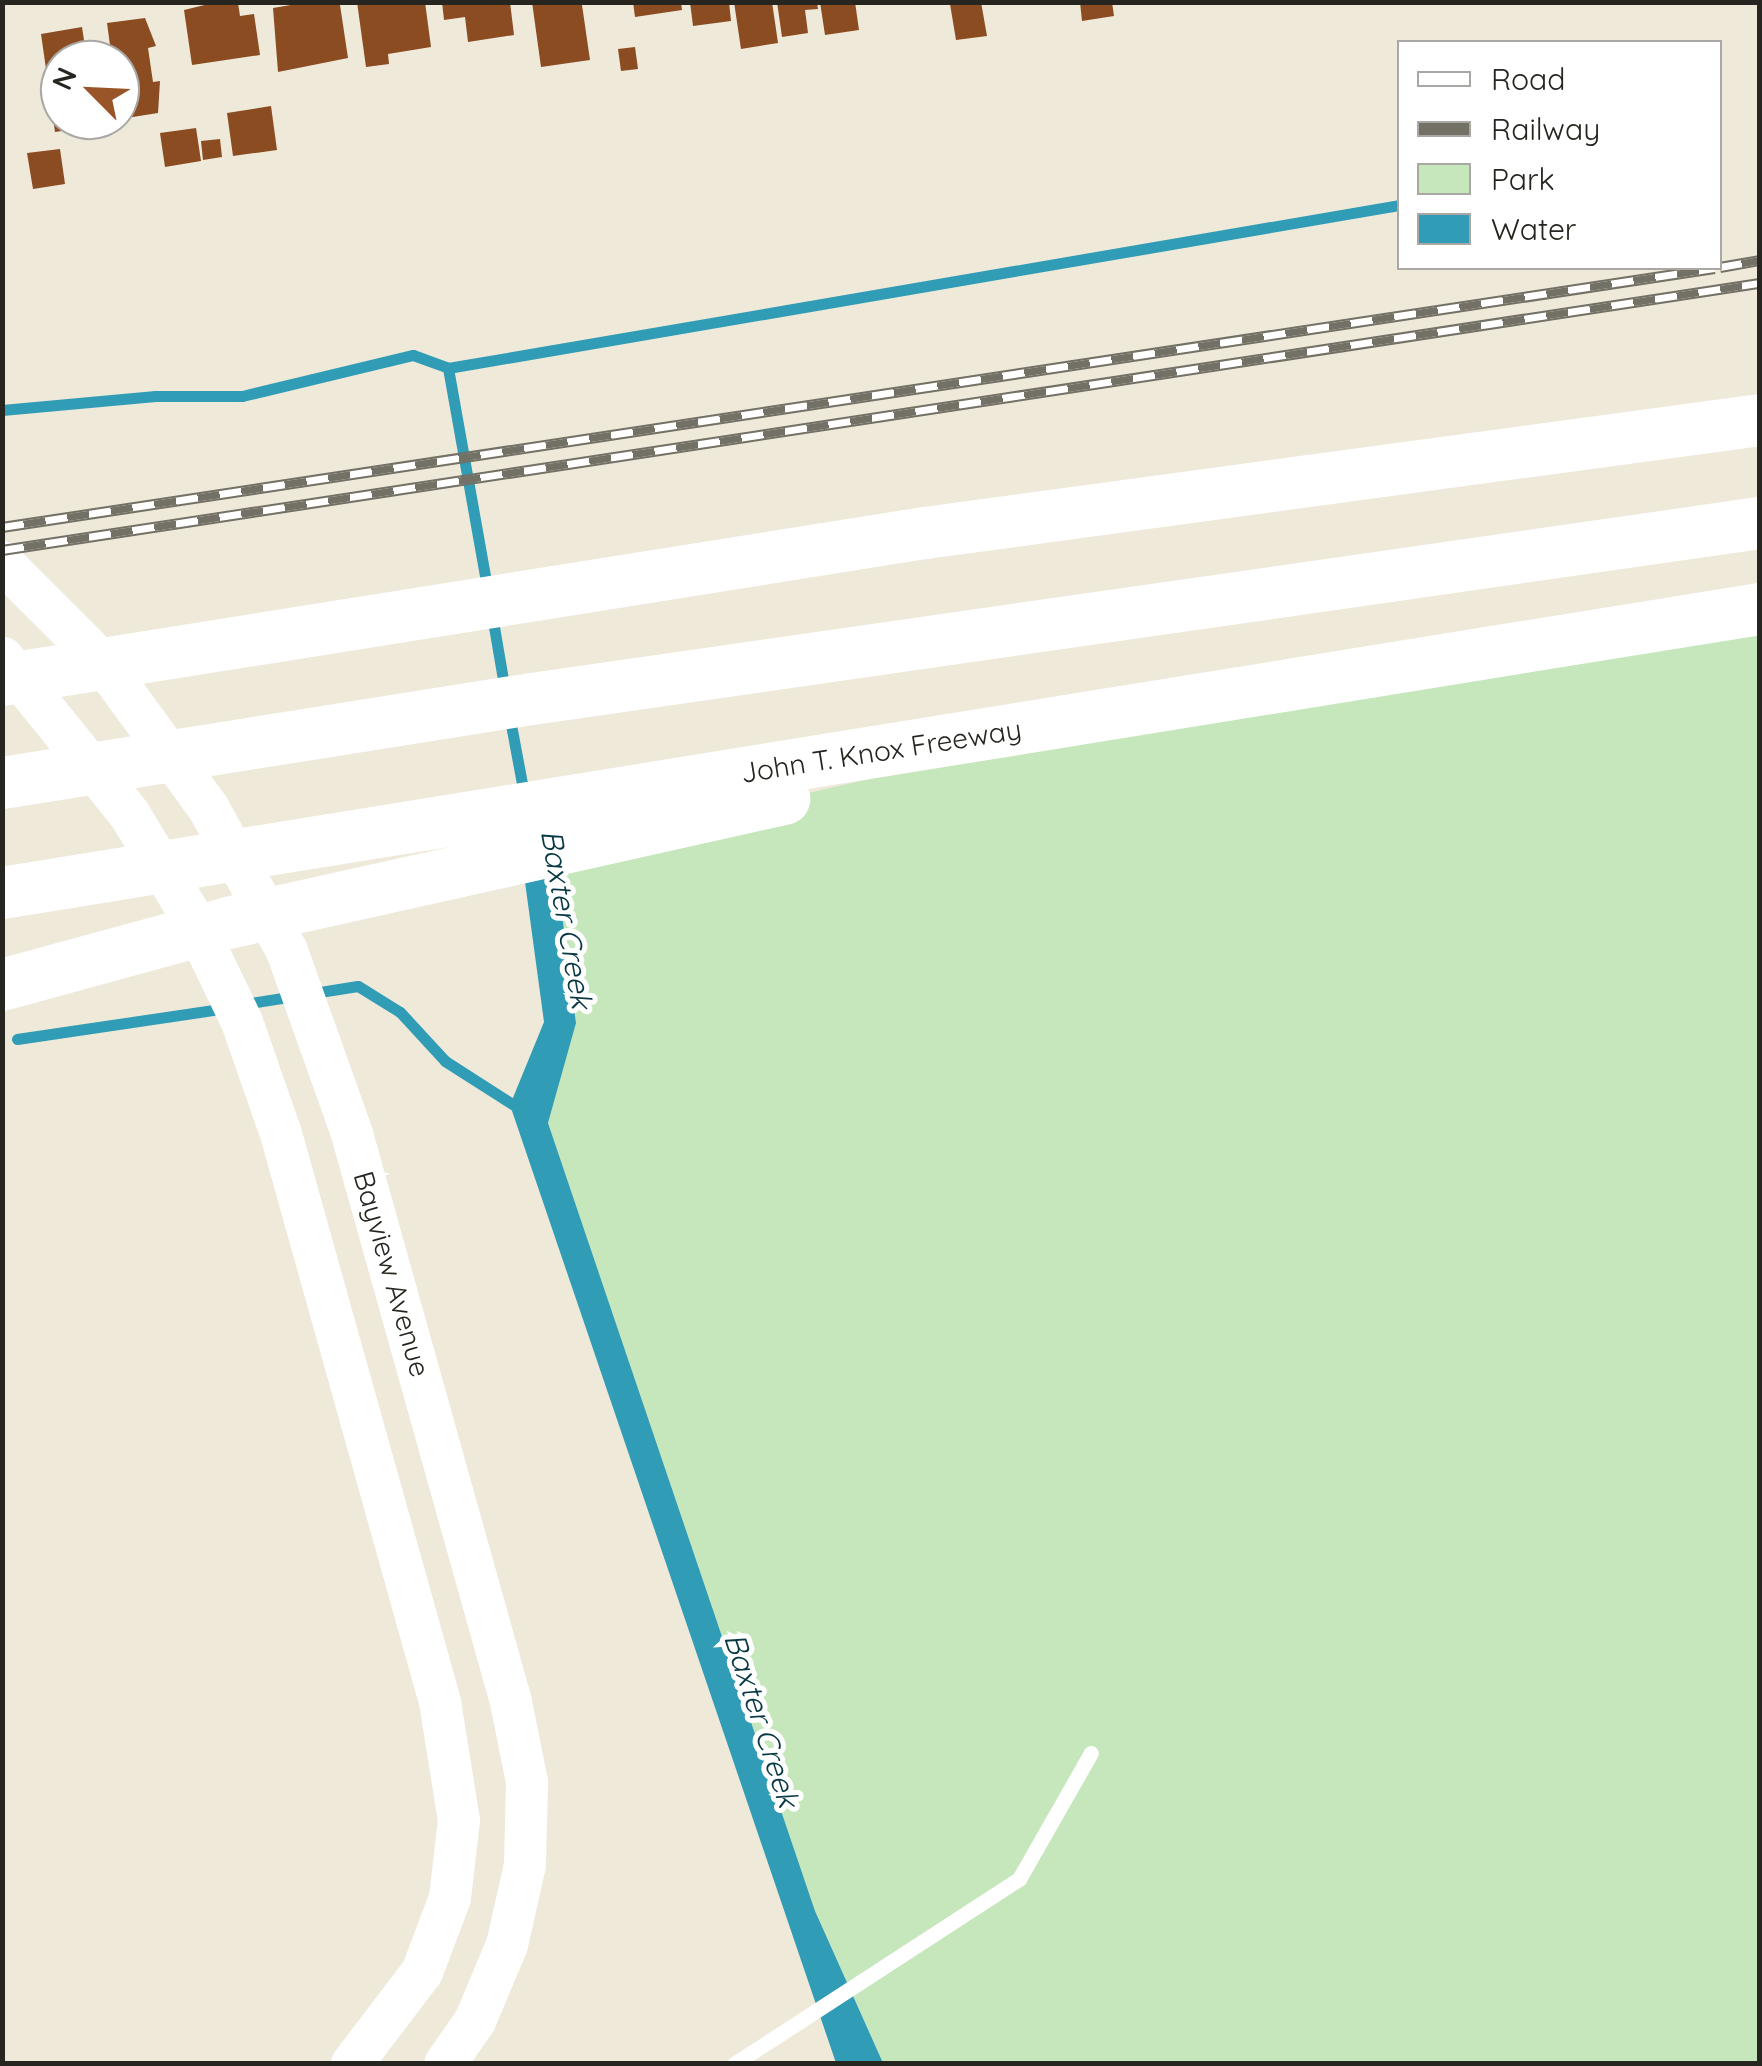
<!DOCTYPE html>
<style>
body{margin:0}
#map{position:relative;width:1762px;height:2066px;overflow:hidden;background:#eee9d9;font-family:Quicksand,sans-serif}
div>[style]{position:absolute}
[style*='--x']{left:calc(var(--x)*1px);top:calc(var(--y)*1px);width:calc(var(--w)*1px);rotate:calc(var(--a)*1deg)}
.green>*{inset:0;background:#c5e7bb}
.water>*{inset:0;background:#309cb5}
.stream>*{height:11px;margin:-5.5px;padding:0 5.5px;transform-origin:5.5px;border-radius:5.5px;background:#309cb5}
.building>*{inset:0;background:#8b4c22}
.lane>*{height:15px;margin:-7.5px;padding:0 7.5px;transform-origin:7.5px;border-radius:7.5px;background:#fff}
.secondary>*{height:42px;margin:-21px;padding:0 21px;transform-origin:21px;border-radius:21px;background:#fff}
.highway>*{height:52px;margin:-26px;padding:0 26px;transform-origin:26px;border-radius:26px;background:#fff}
.rail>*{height:11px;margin-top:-5.5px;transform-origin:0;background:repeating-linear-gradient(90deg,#fff 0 22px,#737066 0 44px);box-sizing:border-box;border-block:2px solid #737066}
span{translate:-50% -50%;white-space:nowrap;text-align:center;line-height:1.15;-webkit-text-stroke:10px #fff;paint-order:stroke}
.street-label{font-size:28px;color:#27251f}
.water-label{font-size:30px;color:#073843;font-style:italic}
.frame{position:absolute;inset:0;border:5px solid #27251f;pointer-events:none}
.legend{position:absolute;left:1397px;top:40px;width:325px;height:230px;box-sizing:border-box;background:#fff;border:2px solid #a9a8a5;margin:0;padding:12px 18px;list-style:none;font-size:30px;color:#27251f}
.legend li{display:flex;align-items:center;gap:20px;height:50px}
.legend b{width:50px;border:2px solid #a9a8a5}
.north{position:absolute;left:40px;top:40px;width:100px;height:100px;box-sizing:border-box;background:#fff;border:2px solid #a9a8a5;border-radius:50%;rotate:294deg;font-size:28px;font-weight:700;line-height:40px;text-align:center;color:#27251f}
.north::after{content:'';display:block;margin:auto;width:35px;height:45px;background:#995527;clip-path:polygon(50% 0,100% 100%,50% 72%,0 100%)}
</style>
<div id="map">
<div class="green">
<i style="clip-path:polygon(1759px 609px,1759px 2063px,883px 2063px,815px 1911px,548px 1123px,576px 1022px,553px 852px,1255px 690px)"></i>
</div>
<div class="water">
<i style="clip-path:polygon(557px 876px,576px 1023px,548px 1123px,815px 1911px,883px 2063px,836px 2063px,510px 1105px,544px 1022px,525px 882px)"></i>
</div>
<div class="stream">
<i style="--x:448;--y:368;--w:966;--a:-9.72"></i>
<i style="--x:2;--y:410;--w:154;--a:-5.2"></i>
<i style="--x:155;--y:396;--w:87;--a:0"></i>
<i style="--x:242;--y:396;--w:176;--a:-13.5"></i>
<i style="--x:413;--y:355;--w:37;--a:20"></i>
<i style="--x:448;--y:368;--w:222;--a:79.9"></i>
<i style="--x:492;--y:615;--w:77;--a:80.3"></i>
<i style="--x:509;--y:714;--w:81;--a:79.4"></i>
<i style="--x:244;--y:1004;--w:115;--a:-9"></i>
<i style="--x:358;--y:986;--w:49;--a:31.8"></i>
<i style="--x:400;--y:1012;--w:67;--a:47.4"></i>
<i style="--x:445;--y:1061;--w:89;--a:32.6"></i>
<i style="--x:17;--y:1039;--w:211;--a:-8.4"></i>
</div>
<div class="building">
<i style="clip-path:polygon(217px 2px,238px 3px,240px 16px,254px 14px,260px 55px,192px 65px,184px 10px)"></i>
<i style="clip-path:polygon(308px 2px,340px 5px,348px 58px,278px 72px,273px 8px)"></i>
<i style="clip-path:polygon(357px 2px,425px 2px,431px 47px,388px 54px,389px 64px,366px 67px)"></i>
<i style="clip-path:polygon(442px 2px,510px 2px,514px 35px,468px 42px,465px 17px,444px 20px)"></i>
<i style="clip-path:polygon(532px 2px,582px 5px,590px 60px,541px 67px)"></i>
<i style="clip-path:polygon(633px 2px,681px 2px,682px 10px,635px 17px)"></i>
<i style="clip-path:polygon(690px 2px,729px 2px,731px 21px,693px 26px)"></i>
<i style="clip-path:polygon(734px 2px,772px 2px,778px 43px,741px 49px)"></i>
<i style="clip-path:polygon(777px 2px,817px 2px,818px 9px,805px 10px,808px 33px,782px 37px)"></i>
<i style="clip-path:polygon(820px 2px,855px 2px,859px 30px,825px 35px)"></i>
<i style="clip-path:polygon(981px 2px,987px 36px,956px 40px,950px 4px)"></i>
<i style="clip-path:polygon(1080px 2px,1112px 2px,1114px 16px,1082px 21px)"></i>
<i style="clip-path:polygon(145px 18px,156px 46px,148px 48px,153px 82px,160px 81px,158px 113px,120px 119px,120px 60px,112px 60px,107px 23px)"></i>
<i style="clip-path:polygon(82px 27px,87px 60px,60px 60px,60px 120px,95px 120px,96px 126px,55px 132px,41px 34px)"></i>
<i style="clip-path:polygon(635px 47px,638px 69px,621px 71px,618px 49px)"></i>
<i style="clip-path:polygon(271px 106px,277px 150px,233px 156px,227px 113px)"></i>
<i style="clip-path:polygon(196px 128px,201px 161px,165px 167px,160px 133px)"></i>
<i style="clip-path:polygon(220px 139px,222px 157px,203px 160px,201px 141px)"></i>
<i style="clip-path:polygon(60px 149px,65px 184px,33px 189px,27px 153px)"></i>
</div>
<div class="lane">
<i style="--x:734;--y:2064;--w:340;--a:-33"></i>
<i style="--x:1019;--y:1879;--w:145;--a:-60.3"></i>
</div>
<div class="secondary">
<i style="--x:2;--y:562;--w:141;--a:45"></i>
<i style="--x:102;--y:662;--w:182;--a:53.9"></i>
<i style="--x:209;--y:809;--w:162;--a:61.2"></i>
<i style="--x:287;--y:951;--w:194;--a:70.4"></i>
<i style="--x:352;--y:1134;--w:590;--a:74.36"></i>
<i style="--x:511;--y:1702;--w:82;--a:78.7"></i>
<i style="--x:527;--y:1782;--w:83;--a:91.4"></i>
<i style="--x:525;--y:1865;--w:82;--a:102.7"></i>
<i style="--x:507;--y:1945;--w:82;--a:112.8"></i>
<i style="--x:475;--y:2021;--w:52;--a:124.9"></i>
<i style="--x:3;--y:658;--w:202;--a:51"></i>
<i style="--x:130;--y:815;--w:118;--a:58.9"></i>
<i style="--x:191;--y:916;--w:118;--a:64.3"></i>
<i style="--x:242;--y:1022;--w:119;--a:70.8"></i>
<i style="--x:281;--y:1134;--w:590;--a:74.36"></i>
<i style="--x:440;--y:1702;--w:120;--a:80.9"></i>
<i style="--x:459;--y:1820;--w:79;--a:96.6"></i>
<i style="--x:450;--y:1898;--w:79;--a:110.7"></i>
<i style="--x:422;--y:1972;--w:116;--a:127.3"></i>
</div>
<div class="highway">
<i style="--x:2;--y:680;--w:935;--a:-9.05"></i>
<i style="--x:925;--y:533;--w:843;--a:-7.71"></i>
<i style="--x:2;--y:783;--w:537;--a:-9.01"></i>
<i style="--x:532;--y:699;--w:1241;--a:-8.16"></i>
<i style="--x:2;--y:893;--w:1781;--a:-9.18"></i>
<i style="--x:2;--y:985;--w:234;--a:-15.3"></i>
<i style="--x:228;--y:923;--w:570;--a:-12.57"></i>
</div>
<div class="rail">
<i style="--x:1720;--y:267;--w:41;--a:-9.9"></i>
<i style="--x:2;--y:527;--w:1732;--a:-8.6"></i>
<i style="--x:2;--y:550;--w:1778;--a:-8.64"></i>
</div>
<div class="street-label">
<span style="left:881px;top:751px;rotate:-9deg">John T. Knox Freeway</span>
<span style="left:392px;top:1274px;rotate:74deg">Bayview Avenue</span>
</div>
<div class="water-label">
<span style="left:567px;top:919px;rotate:80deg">Baxter Creek</span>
<span style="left:762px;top:1720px;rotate:72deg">Baxter Creek</span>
</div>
<div class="frame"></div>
<ul class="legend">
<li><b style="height:12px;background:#fff"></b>Road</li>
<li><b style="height:12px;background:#737066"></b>Railway</li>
<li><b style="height:28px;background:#c5e7bb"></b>Park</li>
<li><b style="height:28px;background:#309cb5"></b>Water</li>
</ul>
<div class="north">N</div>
</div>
